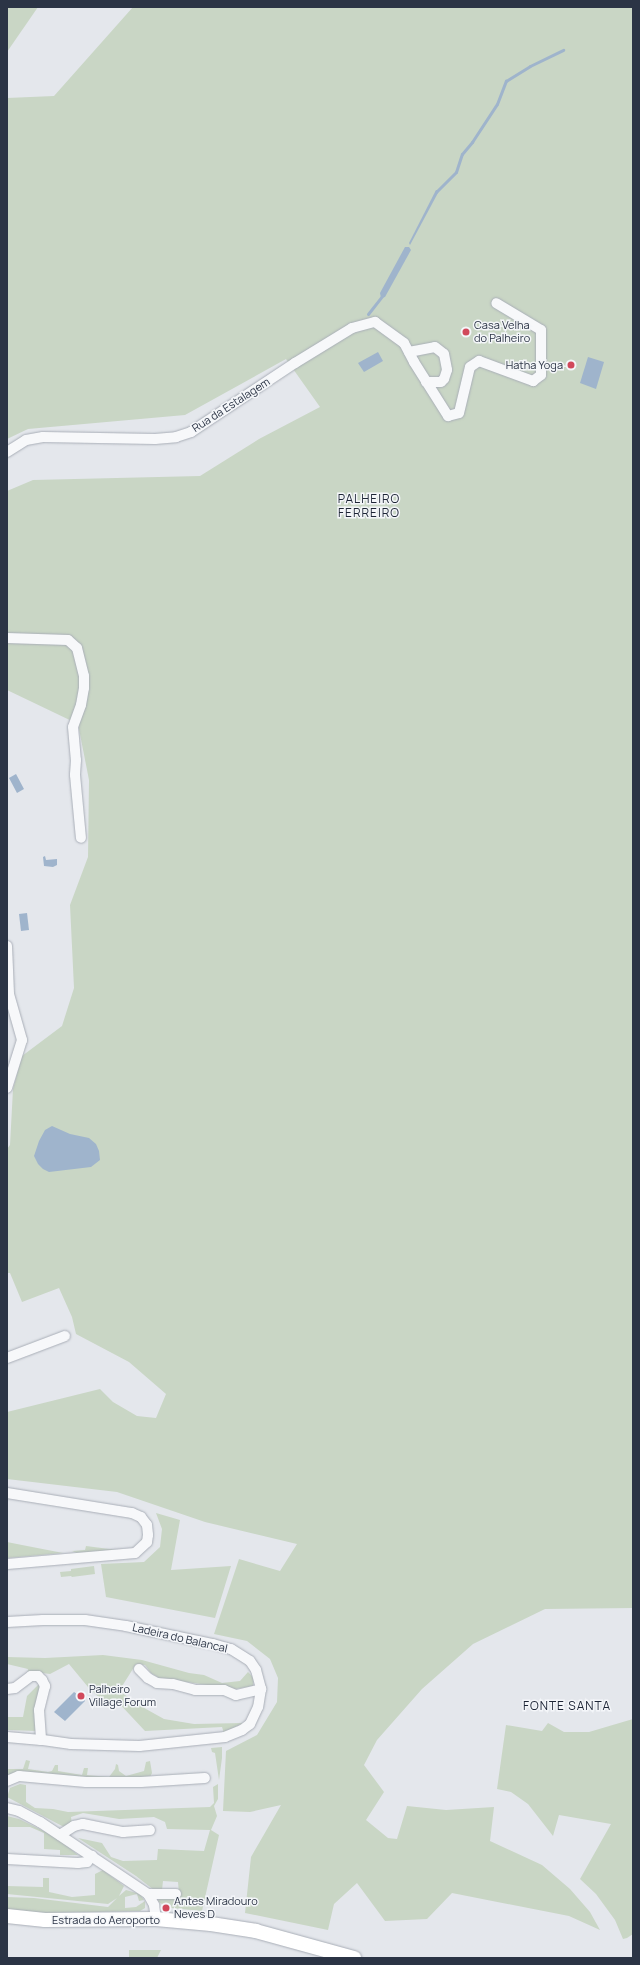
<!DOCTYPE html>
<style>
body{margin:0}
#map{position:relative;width:640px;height:1965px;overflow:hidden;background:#e4e7ec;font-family:Manrope,sans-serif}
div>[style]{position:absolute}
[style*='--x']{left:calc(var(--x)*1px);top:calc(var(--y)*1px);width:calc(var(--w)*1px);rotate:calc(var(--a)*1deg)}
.green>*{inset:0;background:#c9d6c5}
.water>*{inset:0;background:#9fb4cc}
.stream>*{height:3px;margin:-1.5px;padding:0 1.5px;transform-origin:1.5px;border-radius:1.5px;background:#9fb4cc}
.roads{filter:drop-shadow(0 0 1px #a9aeb7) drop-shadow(0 0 1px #a9aeb7)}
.street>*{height:10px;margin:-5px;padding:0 5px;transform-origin:5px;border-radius:5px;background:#f7f8fa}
.secondary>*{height:14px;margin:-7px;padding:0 7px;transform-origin:7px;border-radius:7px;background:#fff}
.dots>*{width:11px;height:11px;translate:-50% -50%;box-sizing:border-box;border:2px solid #f4f6f9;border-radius:50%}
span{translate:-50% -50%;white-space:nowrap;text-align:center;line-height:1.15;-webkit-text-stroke:3px #f4f6f9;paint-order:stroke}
.poi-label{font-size:11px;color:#2b3445}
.left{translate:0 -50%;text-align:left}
.right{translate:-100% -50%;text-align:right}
.street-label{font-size:11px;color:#2b3445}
.neighbourhood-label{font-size:12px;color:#1d2536;letter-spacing:1px}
.frame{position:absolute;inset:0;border:8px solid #2b3445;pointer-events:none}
</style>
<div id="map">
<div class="green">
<i style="clip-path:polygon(7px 7px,38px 7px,7px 52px)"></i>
<i style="clip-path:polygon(133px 7px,633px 7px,633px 1608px,545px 1609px,473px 1644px,422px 1689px,377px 1740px,364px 1765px,384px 1792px,366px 1820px,388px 1838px,397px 1839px,407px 1806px,446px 1810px,494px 1807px,490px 1841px,542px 1865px,570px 1889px,590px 1912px,600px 1930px,569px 1916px,452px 1893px,427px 1919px,385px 1921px,357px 1883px,334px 1904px,328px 1930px,245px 1913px,251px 1857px,281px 1805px,250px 1812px,223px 1811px,226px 1751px,257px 1735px,277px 1702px,278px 1678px,270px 1659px,247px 1641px,214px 1634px,239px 1559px,280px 1571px,297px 1544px,205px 1522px,117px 1492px,7px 1479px,7px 1412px,100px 1389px,113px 1402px,137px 1416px,156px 1418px,166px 1394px,129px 1362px,76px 1334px,72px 1317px,59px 1288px,22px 1302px,10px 1273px,7px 1273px,7px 1149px,10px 1145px,13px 1089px,22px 1056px,62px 1026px,74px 988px,70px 905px,88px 857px,89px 780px,78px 724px,7px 690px,7px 491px,33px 480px,200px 476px,259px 439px,320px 407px,286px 359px,185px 415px,28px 429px,7px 439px,7px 98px,54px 96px)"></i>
<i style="clip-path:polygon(156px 1513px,180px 1520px,171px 1570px,231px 1566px,215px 1618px,106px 1597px,101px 1564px,144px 1562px,160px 1547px,162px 1529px)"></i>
<i style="clip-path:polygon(7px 1542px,22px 1545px,63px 1553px,7px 1558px)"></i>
<i style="clip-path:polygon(86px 1546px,117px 1550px,77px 1553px,72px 1551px,85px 1550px)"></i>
<i style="clip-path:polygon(94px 1566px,95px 1574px,72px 1577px,71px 1576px,61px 1577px,60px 1572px,71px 1571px,71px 1569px)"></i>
<i style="clip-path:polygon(103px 1655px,142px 1660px,189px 1673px,204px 1675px,222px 1683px,240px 1681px,248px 1672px,254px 1678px,253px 1686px,235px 1689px,159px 1678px,151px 1673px,145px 1665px,136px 1664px,119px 1691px,146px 1709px,164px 1719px,194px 1724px,243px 1723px,224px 1733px,222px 1727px,145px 1731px,115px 1699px,106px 1704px,88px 1687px,69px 1664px,50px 1674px,42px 1673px,27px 1677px,28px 1669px,7px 1664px,7px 1657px,45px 1658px)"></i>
<i style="clip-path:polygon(38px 1685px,43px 1686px,37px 1731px,7px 1730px,7px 1717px,23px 1717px,27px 1696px)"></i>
<i style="clip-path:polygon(633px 1719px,633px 1934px,627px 1938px,623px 1939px,615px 1920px,596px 1894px,580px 1879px,611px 1824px,559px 1815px,553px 1836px,528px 1804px,511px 1792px,497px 1789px,506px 1725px,542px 1731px,548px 1723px,564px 1732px,589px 1732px)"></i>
<i style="clip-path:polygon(222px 1747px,222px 1758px,219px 1780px,215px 1753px,212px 1752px,211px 1748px)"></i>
<i style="clip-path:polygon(26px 1760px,30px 1761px,28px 1769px,48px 1772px,52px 1771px,55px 1765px,58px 1765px,58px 1771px,82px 1775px,84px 1768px,88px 1768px,87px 1775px,109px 1777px,115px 1769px,116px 1764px,118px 1765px,119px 1771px,126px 1776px,144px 1771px,146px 1762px,150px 1761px,152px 1773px,149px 1779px,7px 1777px,7px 1769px,23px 1769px)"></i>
<i style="clip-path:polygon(20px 1784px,26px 1785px,26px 1802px,35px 1808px,53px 1809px,68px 1812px,210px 1807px,214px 1803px,213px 1787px,218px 1784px,218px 1799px,214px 1806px,217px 1816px,211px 1830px,219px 1835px,202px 1911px,171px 1908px,160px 1903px,158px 1901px,160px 1897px,179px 1894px,178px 1882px,163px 1881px,162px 1890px,154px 1890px,136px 1876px,78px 1838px,102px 1843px,111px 1857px,123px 1861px,157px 1860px,158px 1849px,204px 1851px,210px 1830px,167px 1829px,165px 1822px,154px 1817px,119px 1819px,83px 1813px,71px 1817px,72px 1824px,64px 1827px,7px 1797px,10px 1788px)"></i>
<i style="clip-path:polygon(7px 1816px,19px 1819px,56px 1837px,78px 1855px,60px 1855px,60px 1850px,44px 1849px,44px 1833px,30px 1827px,7px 1827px)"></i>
<i style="clip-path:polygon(103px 1870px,124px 1886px,119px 1896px,126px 1890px,140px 1894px,144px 1900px,139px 1901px,137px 1894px,125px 1897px,125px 1908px,136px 1907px,145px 1901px,145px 1908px,140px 1911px,53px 1913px,7px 1912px,7px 1897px,34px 1898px,108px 1907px,117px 1898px,108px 1904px,7px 1894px,7px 1886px,43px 1887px,43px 1878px,49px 1878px,49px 1892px,72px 1897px,95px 1895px,95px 1874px)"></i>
<i style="clip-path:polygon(129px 1950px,161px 1950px,157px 1958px,129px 1958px)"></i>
</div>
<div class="water">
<i style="clip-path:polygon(436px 190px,439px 191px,410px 245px,409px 243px)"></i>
<i style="clip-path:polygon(405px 247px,409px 247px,411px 250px,385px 297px,381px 298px,380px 293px)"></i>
<i style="clip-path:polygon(378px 352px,383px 361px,364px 372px,358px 363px)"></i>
<i style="clip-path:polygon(588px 357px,604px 362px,596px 389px,580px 383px)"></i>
<i style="clip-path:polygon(16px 774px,24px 789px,17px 793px,9px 778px)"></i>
<i style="clip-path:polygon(45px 856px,46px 860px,57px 859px,57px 865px,53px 867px,44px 866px,43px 857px)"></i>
<i style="clip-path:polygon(27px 913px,29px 930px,21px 931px,19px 914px)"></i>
<i style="clip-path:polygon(52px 1126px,70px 1134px,89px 1138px,96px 1144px,99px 1151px,100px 1160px,91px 1167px,49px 1172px,43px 1169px,38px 1164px,34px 1156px,39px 1141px,45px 1130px)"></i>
<i style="clip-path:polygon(74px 1692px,77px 1694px,81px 1693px,85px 1701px,65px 1721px,54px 1712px)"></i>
</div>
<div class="stream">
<i style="--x:436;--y:192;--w:28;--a:-45"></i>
<i style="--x:456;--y:172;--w:19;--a:-72"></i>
<i style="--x:462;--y:154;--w:16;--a:-50"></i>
<i style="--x:472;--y:142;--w:45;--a:-56.7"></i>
<i style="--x:497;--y:104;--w:25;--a:-69"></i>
<i style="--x:506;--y:81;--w:28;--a:-32"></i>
<i style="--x:530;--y:66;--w:37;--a:-26"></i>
<i style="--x:368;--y:314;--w:24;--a:-52"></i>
</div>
<div class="roads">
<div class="street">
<i style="--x:409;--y:352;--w:26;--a:-11"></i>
<i style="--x:435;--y:347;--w:11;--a:38"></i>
<i style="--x:444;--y:354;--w:16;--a:79"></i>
<i style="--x:447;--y:370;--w:9;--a:108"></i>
<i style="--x:444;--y:379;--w:4;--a:135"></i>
<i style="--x:441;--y:382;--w:15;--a:180"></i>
<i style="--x:7;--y:452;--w:22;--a:-32"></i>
<i style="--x:26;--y:440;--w:17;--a:-10"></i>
<i style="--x:43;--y:437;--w:112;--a:1"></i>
<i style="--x:155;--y:439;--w:21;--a:-5"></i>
<i style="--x:176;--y:437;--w:16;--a:-18"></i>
<i style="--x:191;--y:432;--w:125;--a:-33.6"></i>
<i style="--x:295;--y:363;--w:67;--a:-31.6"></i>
<i style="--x:352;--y:328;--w:24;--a:-15"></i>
<i style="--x:375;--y:322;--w:36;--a:36"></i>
<i style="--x:404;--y:343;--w:21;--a:62"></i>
<i style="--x:414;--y:362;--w:64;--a:57.8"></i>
<i style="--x:448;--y:416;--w:11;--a:-15"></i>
<i style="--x:459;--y:413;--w:47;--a:-76.6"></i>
<i style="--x:470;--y:367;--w:11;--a:-34"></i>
<i style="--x:479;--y:361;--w:58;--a:20.3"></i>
<i style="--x:533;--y:381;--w:10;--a:-37"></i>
<i style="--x:541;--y:375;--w:45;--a:-90"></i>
<i style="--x:541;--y:330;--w:52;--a:-149"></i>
<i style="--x:7;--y:638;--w:61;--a:1.9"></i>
<i style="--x:68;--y:640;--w:12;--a:42"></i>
<i style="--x:77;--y:648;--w:29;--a:76"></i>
<i style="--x:84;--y:676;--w:12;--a:90"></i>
<i style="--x:84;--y:688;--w:17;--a:100"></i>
<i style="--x:81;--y:705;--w:23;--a:110"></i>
<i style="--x:73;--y:727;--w:33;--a:85"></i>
<i style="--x:76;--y:760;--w:15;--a:94"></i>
<i style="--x:75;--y:775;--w:63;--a:84.6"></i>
<i style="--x:7;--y:946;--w:48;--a:87.6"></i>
<i style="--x:9;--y:994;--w:48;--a:74.2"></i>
<i style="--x:22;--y:1040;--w:50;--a:107.4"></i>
<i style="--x:7;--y:1358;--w:62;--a:-20.8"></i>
<i style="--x:7;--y:1493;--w:127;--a:9.1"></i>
<i style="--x:132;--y:1513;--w:10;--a:24"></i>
<i style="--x:141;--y:1517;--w:10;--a:53"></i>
<i style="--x:147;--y:1525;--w:10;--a:84"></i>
<i style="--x:148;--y:1535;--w:7;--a:98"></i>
<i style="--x:147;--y:1542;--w:16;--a:137"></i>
<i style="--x:135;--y:1553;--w:128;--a:175.1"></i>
<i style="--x:7;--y:1622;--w:36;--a:-3"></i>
<i style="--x:43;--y:1620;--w:42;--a:0"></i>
<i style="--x:85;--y:1620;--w:41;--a:8.3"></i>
<i style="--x:126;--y:1626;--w:89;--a:11.7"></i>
<i style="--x:213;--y:1644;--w:19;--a:16"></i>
<i style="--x:231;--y:1649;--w:22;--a:32"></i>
<i style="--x:250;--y:1661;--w:11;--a:56"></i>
<i style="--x:256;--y:1670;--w:20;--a:75"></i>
<i style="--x:261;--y:1689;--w:18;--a:99"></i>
<i style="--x:258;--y:1707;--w:19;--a:115"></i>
<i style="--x:250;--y:1724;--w:10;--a:143"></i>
<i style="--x:242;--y:1730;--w:18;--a:158"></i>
<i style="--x:225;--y:1737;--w:86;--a:174"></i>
<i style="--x:139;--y:1746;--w:68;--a:-178.3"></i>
<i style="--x:71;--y:1744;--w:30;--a:-172"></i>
<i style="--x:41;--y:1740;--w:34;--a:-175"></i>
<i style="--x:139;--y:1669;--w:13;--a:45"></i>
<i style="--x:148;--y:1678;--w:10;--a:29"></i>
<i style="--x:157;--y:1683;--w:16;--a:4"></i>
<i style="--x:173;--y:1684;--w:23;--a:15"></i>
<i style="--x:195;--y:1690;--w:29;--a:0"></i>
<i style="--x:224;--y:1690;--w:13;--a:23"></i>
<i style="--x:236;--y:1695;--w:26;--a:-13"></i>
<i style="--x:7;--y:1689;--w:8;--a:-7"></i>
<i style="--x:15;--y:1688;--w:20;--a:-37"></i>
<i style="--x:31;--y:1676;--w:7;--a:0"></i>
<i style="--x:38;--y:1676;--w:6;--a:45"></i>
<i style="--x:42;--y:1680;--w:7;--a:63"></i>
<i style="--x:45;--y:1686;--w:25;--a:104"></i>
<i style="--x:39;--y:1710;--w:30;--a:86"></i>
<i style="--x:7;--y:1781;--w:13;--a:-23"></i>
<i style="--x:19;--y:1776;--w:67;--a:5.1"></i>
<i style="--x:86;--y:1782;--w:55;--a:0"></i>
<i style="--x:141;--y:1782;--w:64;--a:-3.6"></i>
<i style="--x:7;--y:1808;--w:12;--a:14"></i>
<i style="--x:19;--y:1811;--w:24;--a:28"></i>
<i style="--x:40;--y:1822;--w:130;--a:33.7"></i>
<i style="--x:148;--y:1894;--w:13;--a:61"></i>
<i style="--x:154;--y:1905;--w:14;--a:82"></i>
<i style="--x:60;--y:1835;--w:17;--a:-33"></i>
<i style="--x:74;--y:1826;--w:9;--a:-13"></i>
<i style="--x:83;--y:1824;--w:41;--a:11.3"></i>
<i style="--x:123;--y:1832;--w:27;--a:-4"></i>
<i style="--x:7;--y:1859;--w:71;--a:3.2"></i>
<i style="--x:78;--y:1863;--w:9;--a:-6"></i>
<i style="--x:87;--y:1862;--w:8;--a:-50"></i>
<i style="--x:148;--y:1894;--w:28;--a:0"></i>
</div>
<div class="secondary">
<i style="--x:7;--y:1916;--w:38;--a:6"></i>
<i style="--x:45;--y:1920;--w:111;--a:-0.5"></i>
<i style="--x:156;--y:1919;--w:55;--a:5.2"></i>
<i style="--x:211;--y:1924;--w:46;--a:8.8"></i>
<i style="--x:256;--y:1931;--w:102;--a:15.4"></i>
</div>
</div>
<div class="dots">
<i style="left:466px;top:332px;background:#d1495b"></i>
<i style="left:571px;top:365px;background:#d1495b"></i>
<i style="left:81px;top:1696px;background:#d1495b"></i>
<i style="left:166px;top:1908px;background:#d1495b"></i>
</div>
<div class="poi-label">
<span class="left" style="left:474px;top:332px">Casa Velha<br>do Palheiro</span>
<span class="right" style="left:563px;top:365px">Hatha Yoga</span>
<span class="left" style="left:89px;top:1696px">Palheiro<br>Village Forum</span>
<span class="left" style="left:174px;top:1908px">Antes Miradouro<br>Neves D</span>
</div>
<div class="street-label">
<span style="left:231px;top:405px;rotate:-33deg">Rua da Estalagem</span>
<span style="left:180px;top:1638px;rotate:13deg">Ladeira do Balancal</span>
<span style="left:106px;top:1920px">Estrada do Aeroporto</span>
</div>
<div class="neighbourhood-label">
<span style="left:369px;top:506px">PALHEIRO<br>FERREIRO</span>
<span style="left:567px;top:1706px">FONTE SANTA</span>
</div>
<div class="frame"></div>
</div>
